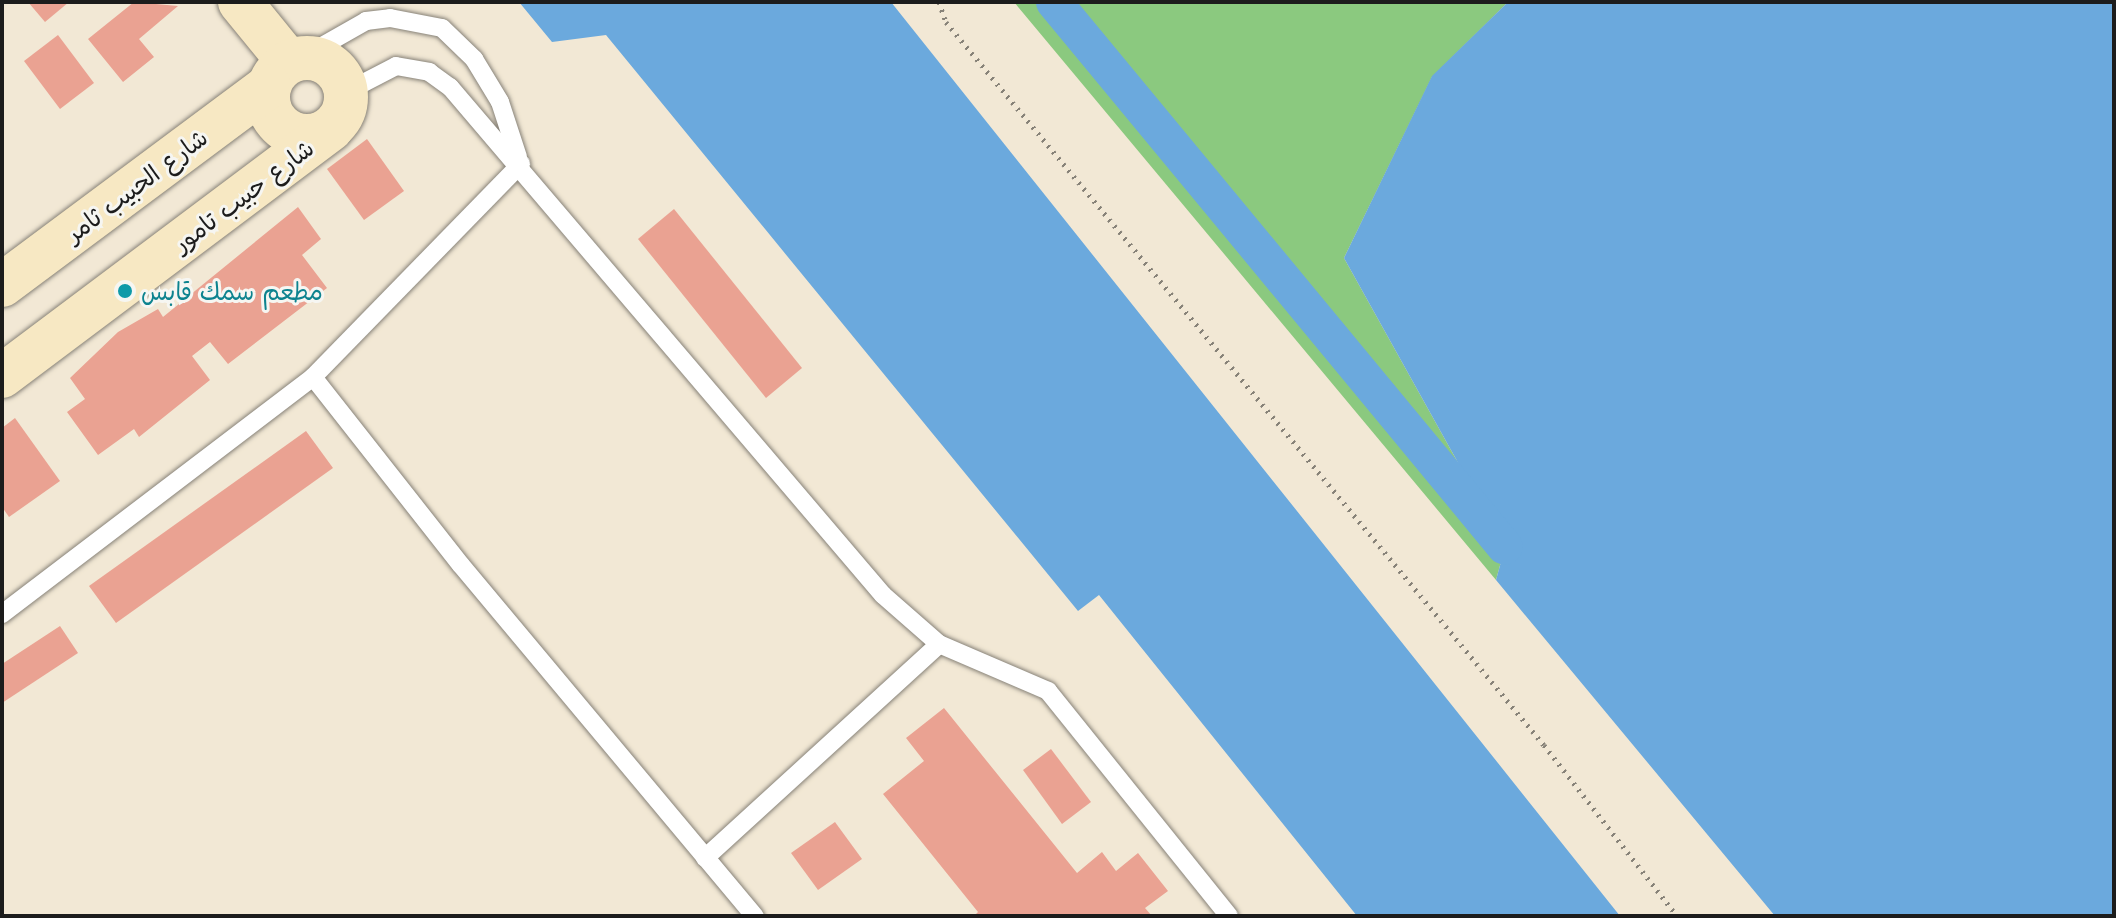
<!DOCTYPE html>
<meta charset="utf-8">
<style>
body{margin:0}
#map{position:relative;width:2116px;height:918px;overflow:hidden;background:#f2e8d5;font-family:"Playpen Sans","Playpen Sans Arabic",sans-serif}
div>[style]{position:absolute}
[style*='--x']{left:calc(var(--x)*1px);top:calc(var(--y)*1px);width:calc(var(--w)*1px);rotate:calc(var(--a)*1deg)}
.green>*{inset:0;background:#8bc97f}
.water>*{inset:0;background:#6ba9dd}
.canal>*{height:36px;margin:-18px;padding:0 18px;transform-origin:18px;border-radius:18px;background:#6ba9dd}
.building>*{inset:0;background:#eaa292}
.path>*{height:5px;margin-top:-2.5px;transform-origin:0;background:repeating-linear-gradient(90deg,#878278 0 2px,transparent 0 8px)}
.roads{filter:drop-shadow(0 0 2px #878278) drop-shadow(0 0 2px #878278)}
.lane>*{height:18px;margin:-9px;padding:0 9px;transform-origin:9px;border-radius:9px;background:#fff}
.secondary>*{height:44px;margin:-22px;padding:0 22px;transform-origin:22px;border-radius:22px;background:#f7e8c3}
.secondary>.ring{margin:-22px;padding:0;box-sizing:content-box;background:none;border:44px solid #f7e8c3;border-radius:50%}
.dots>*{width:22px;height:22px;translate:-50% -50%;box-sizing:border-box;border:4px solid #f6f6f2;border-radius:50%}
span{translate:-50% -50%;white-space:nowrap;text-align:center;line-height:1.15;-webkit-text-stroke:6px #f6f6f2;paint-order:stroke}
.street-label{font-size:24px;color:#1c1c1c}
.culture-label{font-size:24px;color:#0d838f}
.left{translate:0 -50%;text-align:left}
.frame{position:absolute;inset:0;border:4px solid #1c1c1c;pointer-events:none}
</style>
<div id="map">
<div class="green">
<i style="clip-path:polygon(1014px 2px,1508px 2px,1432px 77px,1344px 258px,1505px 547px,1496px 580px)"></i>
</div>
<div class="water">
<i style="clip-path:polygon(519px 2px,891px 2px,1620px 916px,1357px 916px,1099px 595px,1078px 611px,606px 35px,552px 42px)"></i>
<i style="clip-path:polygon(1508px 2px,2114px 2px,2114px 916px,1775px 916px,1496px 580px,1505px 547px,1344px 258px,1432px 76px)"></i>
</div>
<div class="canal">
<i style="--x:1054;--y:2;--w:707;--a:50.39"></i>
</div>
<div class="building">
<i style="clip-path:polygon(28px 2px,69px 2px,45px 22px)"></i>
<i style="clip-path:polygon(134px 2px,178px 6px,139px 39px,154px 57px,123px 82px,88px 39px)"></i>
<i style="clip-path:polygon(58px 35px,94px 83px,60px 109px,24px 61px)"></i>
<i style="clip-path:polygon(367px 139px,404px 191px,364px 220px,327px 169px)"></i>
<i style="clip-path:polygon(298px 207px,321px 239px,302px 255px,327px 288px,228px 364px,210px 342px,192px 356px,210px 380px,139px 437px,134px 429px,98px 455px,67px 412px,85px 399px,70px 378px,118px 332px,158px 309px,163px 317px)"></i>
<i style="clip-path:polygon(674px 209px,802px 368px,766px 398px,638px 239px)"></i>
<i style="clip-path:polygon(15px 418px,60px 481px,9px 517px,2px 507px,2px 428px)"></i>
<i style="clip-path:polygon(306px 431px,333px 468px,116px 623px,89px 586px)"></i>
<i style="clip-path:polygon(60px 626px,78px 653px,2px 703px,2px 664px)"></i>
<i style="clip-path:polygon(944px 708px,1077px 873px,1102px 852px,1116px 871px,1138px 853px,1168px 891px,1145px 908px,1152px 916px,974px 916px,978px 912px,883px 794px,924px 761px,906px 738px)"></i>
<i style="clip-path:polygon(1051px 749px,1091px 802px,1062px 824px,1023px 770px)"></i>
<i style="clip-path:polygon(835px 822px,862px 859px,818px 890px,791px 853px)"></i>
</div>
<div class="path">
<i style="--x:939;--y:2;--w:21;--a:71"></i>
<i style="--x:946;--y:22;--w:938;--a:50.41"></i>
<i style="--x:1544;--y:745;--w:217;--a:52.1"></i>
</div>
<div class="roads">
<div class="lane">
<i style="--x:301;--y:58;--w:75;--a:-29.6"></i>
<i style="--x:366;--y:21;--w:24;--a:-7"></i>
<i style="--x:390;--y:18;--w:53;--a:10.9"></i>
<i style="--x:442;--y:28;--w:45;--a:44.1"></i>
<i style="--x:474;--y:59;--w:50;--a:58.8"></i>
<i style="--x:500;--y:102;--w:58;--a:71.9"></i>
<i style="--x:346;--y:92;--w:56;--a:-27.5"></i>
<i style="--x:396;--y:66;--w:34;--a:10"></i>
<i style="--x:429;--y:72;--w:26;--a:36"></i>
<i style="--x:450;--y:87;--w:667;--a:49.56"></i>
<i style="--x:883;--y:595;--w:74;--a:41.2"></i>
<i style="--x:939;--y:644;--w:119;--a:23.3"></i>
<i style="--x:1048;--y:691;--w:289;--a:51.2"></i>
<i style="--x:313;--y:377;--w:239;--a:51.8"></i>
<i style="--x:461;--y:565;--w:458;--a:50.1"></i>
<i style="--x:2;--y:614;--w:391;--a:-37.3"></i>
<i style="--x:313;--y:377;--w:298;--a:-45.7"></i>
<i style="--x:705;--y:858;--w:317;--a:-42.4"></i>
</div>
<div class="secondary">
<i style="--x:240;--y:2;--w:77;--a:50.8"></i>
<i class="ring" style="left:268px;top:58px;width:34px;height:34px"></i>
<i style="--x:2;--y:285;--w:333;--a:-36.7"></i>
<i style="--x:2;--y:376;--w:411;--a:-36.9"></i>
</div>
</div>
<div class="dots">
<i style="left:125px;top:291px;background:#0f9aa8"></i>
</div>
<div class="street-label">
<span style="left:136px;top:185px;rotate:-37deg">شارع الحبيب ثامر</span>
<span style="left:243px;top:195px;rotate:-37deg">شارع حبيب تامور</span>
</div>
<div class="culture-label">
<span class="left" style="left:141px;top:291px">مطعم سمك قابس</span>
</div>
<div class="frame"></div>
</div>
